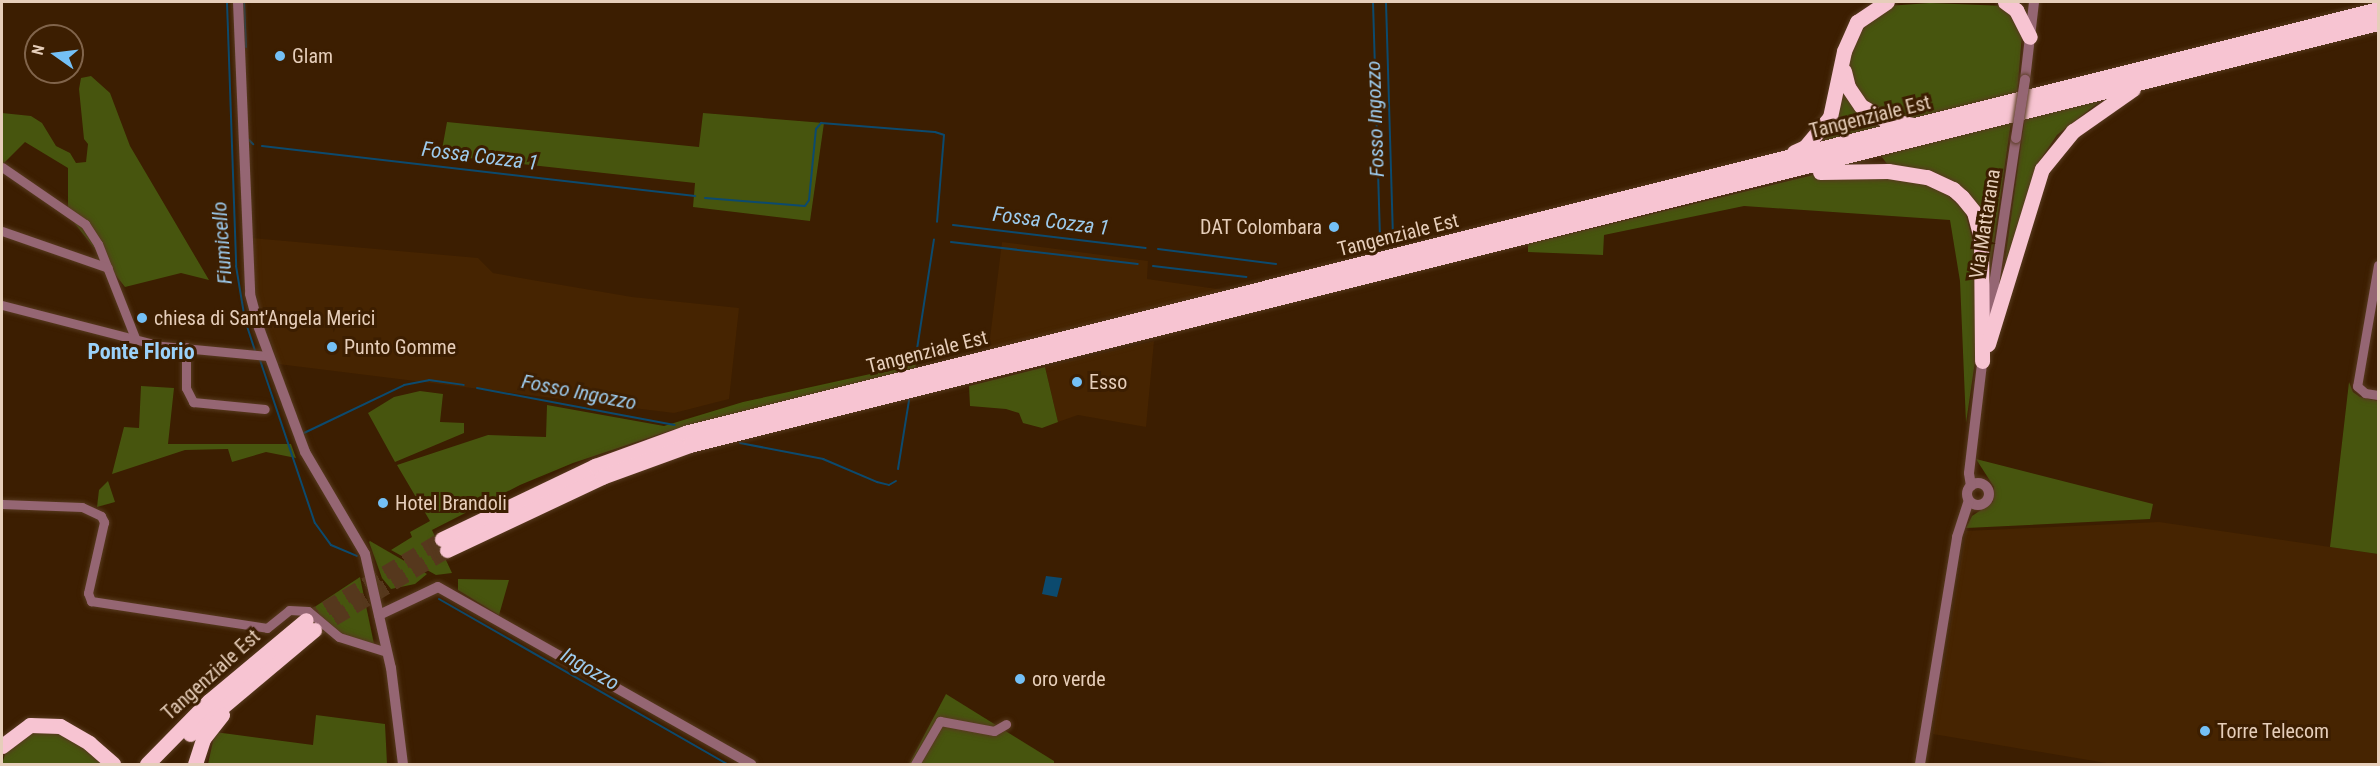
<!DOCTYPE html>
<style>
body{margin:0}
#map{position:relative;width:2380px;height:766px;overflow:hidden;background:#3c1e01;font-family:"Roboto Condensed",sans-serif}
div>[style]{position:absolute}
[style*='--x']{left:calc(var(--x)*1px);top:calc(var(--y)*1px);width:calc(var(--w)*1px);rotate:calc(var(--a)*1deg)}
.built>*{inset:0;background:#462401}
.green>*{inset:0;background:#47550e}
.water>*{inset:0;background:#0c4a6e}
.stream>*{height:2px;margin:-1px;padding:0 1px;transform-origin:1px;border-radius:1px;background:#0c4a6e}
.trunk-tunnel>*{height:15px;margin-top:-7.5px;transform-origin:0;background:repeating-linear-gradient(90deg,#56381d 0 15px,transparent 0 23px)}
.roads{filter:drop-shadow(0 0 2px #573a1f) drop-shadow(0 0 2px #573a1f)}
.minor>*{height:9px;margin:-4.5px;padding:0 4.5px;transform-origin:4.5px;border-radius:4.5px;background:#956673}
.tertiary>*{height:10px;margin:-5px;padding:0 5px;transform-origin:5px;border-radius:5px;background:#956673}
.tertiary>.ring{margin:-5px;padding:0;box-sizing:content-box;background:none;border:10px solid #956673;border-radius:50%}
.trunk>*{height:15px;margin:-7.5px;padding:0 7.5px;transform-origin:7.5px;border-radius:7.5px;background:#f7c4d2}
.bridges{filter:drop-shadow(0 0 2px #573a1f) drop-shadow(0 0 2px #573a1f)}
.tertiary-bridge>*{height:10px;margin:-5px;padding:0 5px;transform-origin:5px;border-radius:5px;background:#956673}
.dots>*{width:16px;height:16px;translate:-50% -50%;box-sizing:border-box;border:3px solid #3c1e01;border-radius:50%}
span{translate:-50% -50%;white-space:nowrap;text-align:center;line-height:1.15;-webkit-text-stroke:6px #3c1e01;paint-order:stroke}
.poi-label{font-size:20px;color:#e6ceba}
.left{translate:0 -50%;text-align:left}
.right{translate:-100% -50%;text-align:right}
.street-label{font-size:20px;color:#e6ceba}
.water-label{font-size:21px;color:#9dcbed;font-style:italic}
.quarter-label{font-size:22px;color:#9ad1f9;font-weight:700}
.frame{position:absolute;inset:0;border:3px solid #e6ceba;pointer-events:none}
.north{position:absolute;left:24px;top:24px;width:60px;height:60px;box-sizing:border-box;background:#3c1e01;border:2px solid #80644b;border-radius:50%;rotate:284deg;font-size:16px;font-weight:700;line-height:24px;text-align:center;color:#e6ceba}
.north::after{content:'';display:block;margin:auto;width:21px;height:27px;background:#74c0f6;clip-path:polygon(50% 0,100% 100%,50% 72%,0 100%)}
</style>
<div id="map">
<div class="built">
<i style="clip-path:polygon(252px 238px,478px 258px,493px 273px,538px 281px,632px 297px,739px 308px,729px 399px,674px 413px,278px 364px,256px 293px,250px 253px)"></i>
<i style="clip-path:polygon(1002px 242px,1148px 261px,1147px 279px,1238px 292px,988px 354px)"></i>
<i style="clip-path:polygon(1154px 341px,1146px 427px,1078px 415px,1058px 422px,1045px 367px)"></i>
<i style="clip-path:polygon(2159px 522px,2378px 554px,2378px 764px,2112px 764px,1933px 734px,1966px 531px)"></i>
</div>
<div class="green">
<i style="clip-path:polygon(1930px 3px,2006px 6px,2022px 35px,2017px 95px,1911px 120px,1883px 115px,1857px 94px,1847px 68px,1856px 31px,1887px 6px)"></i>
<i style="clip-path:polygon(91px 76px,110px 93px,130px 146px,209px 280px,181px 273px,125px 287px,68px 215px,68px 168px,25px 142px,2px 165px,2px 113px,31px 116px,42px 123px,56px 146px,70px 153px,76px 163px,86px 162px,88px 144px,84px 139px,79px 89px,81px 78px)"></i>
<i style="clip-path:polygon(1842px 92px,1883px 127px,1820px 142px,1820px 139px)"></i>
<i style="clip-path:polygon(2103px 99px,2057px 135px,2036px 166px,2001px 289px,2025px 117px)"></i>
<i style="clip-path:polygon(703px 113px,824px 123px,810px 221px,693px 207px,695px 183px,441px 155px,447px 122px,699px 147px)"></i>
<i style="clip-path:polygon(2011px 122px,1987px 291px,1968px 198px,1888px 165px,1881px 156px)"></i>
<i style="clip-path:polygon(1825px 172px,1908px 178px,1941px 189px,1965px 211px,1976px 254px,1979px 334px,1966px 423px,1960px 281px,1950px 220px,1744px 206px,1604px 235px,1603px 255px,1528px 252px,1528px 244px)"></i>
<i style="clip-path:polygon(916px 364px,915px 369px,672px 430px,573px 463px,520px 485px,432px 530px,452px 573px,436px 575px,391px 550px,412px 537px,410px 532px,430px 521px,397px 465px,488px 435px,546px 437px,547px 405px,664px 426px,743px 402px)"></i>
<i style="clip-path:polygon(1045px 367px,1058px 422px,1042px 428px,1023px 423px,1019px 413px,1006px 409px,970px 406px,969px 386px)"></i>
<i style="clip-path:polygon(2349px 382px,2353px 392px,2360px 397px,2378px 401px,2378px 554px,2330px 547px)"></i>
<i style="clip-path:polygon(141px 386px,174px 388px,168px 444px,291px 444px,296px 458px,266px 452px,232px 462px,228px 449px,185px 450px,112px 474px,124px 427px,139px 428px)"></i>
<i style="clip-path:polygon(420px 391px,443px 394px,440px 422px,464px 423px,464px 433px,395px 462px,368px 413px,394px 397px)"></i>
<i style="clip-path:polygon(1976px 459px,2153px 504px,2150px 519px,1966px 528px,1972px 516px,1993px 502px,1994px 487px)"></i>
<i style="clip-path:polygon(108px 481px,115px 502px,97px 507px,99px 490px)"></i>
<i style="clip-path:polygon(369px 542px,370px 541px,427px 574px,415px 584px,391px 589px,382px 578px)"></i>
<i style="clip-path:polygon(360px 577px,374px 644px,342px 635px,310px 610px)"></i>
<i style="clip-path:polygon(458px 579px,509px 580px,499px 615px,458px 590px)"></i>
<i style="clip-path:polygon(946px 694px,1054px 761px,1054px 764px,909px 764px)"></i>
<i style="clip-path:polygon(316px 715px,385px 724px,387px 764px,208px 764px,215px 732px,313px 745px)"></i>
<i style="clip-path:polygon(39px 729px,73px 736px,105px 764px,2px 764px,7px 748px,24px 734px)"></i>
</div>
<div class="water">
<i style="clip-path:polygon(1046px 576px,1062px 578px,1057px 597px,1042px 594px)"></i>
</div>
<div class="stream">
<i style="--x:227;--y:2;--w:264;--a:88"></i>
<i style="--x:236;--y:266;--w:55;--a:80.5"></i>
<i style="--x:245;--y:320;--w:35;--a:72"></i>
<i style="--x:244;--y:2;--w:45;--a:87.5"></i>
<i style="--x:1373;--y:2;--w:233;--a:88.3"></i>
<i style="--x:1386;--y:2;--w:233;--a:88.3"></i>
<i style="--x:249;--y:140;--w:6;--a:45"></i>
<i style="--x:262;--y:146;--w:436;--a:6.6"></i>
<i style="--x:705;--y:198;--w:100;--a:4.6"></i>
<i style="--x:805;--y:206;--w:7;--a:-56"></i>
<i style="--x:809;--y:200;--w:71;--a:-84.4"></i>
<i style="--x:816;--y:129;--w:8;--a:-50"></i>
<i style="--x:821;--y:123;--w:114;--a:4.5"></i>
<i style="--x:935;--y:132;--w:9;--a:18"></i>
<i style="--x:944;--y:135;--w:87;--a:94.6"></i>
<i style="--x:953;--y:225;--w:194;--a:6.8"></i>
<i style="--x:951;--y:242;--w:188;--a:6.7"></i>
<i style="--x:1158;--y:249;--w:119;--a:7.2"></i>
<i style="--x:1153;--y:266;--w:94;--a:6.7"></i>
<i style="--x:259;--y:357;--w:175;--a:71.4"></i>
<i style="--x:315;--y:523;--w:27;--a:54"></i>
<i style="--x:331;--y:545;--w:28;--a:23"></i>
<i style="--x:915;--y:362;--w:124;--a:-81.2"></i>
<i style="--x:477;--y:388;--w:201;--a:10.6"></i>
<i style="--x:304;--y:433;--w:111;--a:-25.6"></i>
<i style="--x:404;--y:385;--w:25;--a:-11"></i>
<i style="--x:429;--y:380;--w:35;--a:8"></i>
<i style="--x:740;--y:443;--w:85;--a:10.9"></i>
<i style="--x:823;--y:459;--w:59;--a:23.1"></i>
<i style="--x:877;--y:482;--w:12;--a:14"></i>
<i style="--x:889;--y:485;--w:8;--a:-30"></i>
<i style="--x:898;--y:469;--w:70;--a:-80.9"></i>
<i style="--x:439;--y:599;--w:332;--a:29.8"></i>
</div>
<div class="trunk-tunnel">
<i style="--x:306;--y:620;--w:158;--a:-30.8"></i>
<i style="--x:314;--y:630;--w:155;--a:-31"></i>
</div>
<div class="roads">
<div class="minor">
<i style="--x:2;--y:167;--w:101;--a:34.5"></i>
<i style="--x:85;--y:224;--w:24;--a:57"></i>
<i style="--x:98;--y:244;--w:101;--a:68.5"></i>
<i style="--x:2;--y:231;--w:112;--a:19.2"></i>
<i style="--x:2378;--y:265;--w:123;--a:99.8"></i>
<i style="--x:2357;--y:386;--w:11;--a:41"></i>
<i style="--x:2365;--y:393;--w:13;--a:9"></i>
<i style="--x:2;--y:305;--w:165;--a:14.4"></i>
<i style="--x:162;--y:346;--w:106;--a:5.4"></i>
<i style="--x:186;--y:347;--w:41;--a:90"></i>
<i style="--x:186;--y:388;--w:16;--a:63"></i>
<i style="--x:193;--y:402;--w:72;--a:5.6"></i>
<i style="--x:2;--y:504;--w:80;--a:2.1"></i>
<i style="--x:82;--y:507;--w:21;--a:25"></i>
<i style="--x:101;--y:516;--w:7;--a:63"></i>
<i style="--x:104;--y:522;--w:73;--a:102.7"></i>
<i style="--x:88;--y:593;--w:9;--a:69"></i>
<i style="--x:91;--y:601;--w:178;--a:8.7"></i>
<i style="--x:267;--y:628;--w:28;--a:-39"></i>
<i style="--x:289;--y:610;--w:19;--a:3"></i>
<i style="--x:308;--y:611;--w:40;--a:40"></i>
<i style="--x:339;--y:637;--w:50;--a:17.4"></i>
<i style="--x:915;--y:764;--w:50;--a:-59.8"></i>
<i style="--x:940;--y:721;--w:55;--a:10.5"></i>
<i style="--x:994;--y:731;--w:14;--a:-30"></i>
</div>
<div class="tertiary">
<i style="--x:238;--y:2;--w:292;--a:87.6"></i>
<i style="--x:250;--y:294;--w:35;--a:75"></i>
<i style="--x:259;--y:328;--w:132;--a:69.6"></i>
<i style="--x:305;--y:452;--w:118;--a:59.5"></i>
<i style="--x:365;--y:554;--w:117;--a:77.2"></i>
<i style="--x:391;--y:668;--w:97;--a:82.9"></i>
<i style="--x:2025;--y:80;--w:79;--a:-83.4"></i>
<i style="--x:1988;--y:325;--w:189;--a:-81.5"></i>
<i class="ring" style="left:1967px;top:483px;width:12px;height:12px"></i>
<i style="--x:1971;--y:486;--w:13;--a:-99"></i>
<i style="--x:1969;--y:473;--w:119;--a:-83.2"></i>
<i style="--x:379;--y:615;--w:65;--a:-25.4"></i>
<i style="--x:438;--y:587;--w:360;--a:29.5"></i>
<i style="--x:1920;--y:764;--w:230;--a:-80.7"></i>
<i style="--x:1957;--y:537;--w:38;--a:-72"></i>
</div>
<div class="trunk">
<i style="--x:2005;--y:2;--w:14;--a:36"></i>
<i style="--x:2016;--y:10;--w:30;--a:63"></i>
<i style="--x:1844;--y:71;--w:16;--a:76"></i>
<i style="--x:1848;--y:87;--w:23;--a:56"></i>
<i style="--x:1861;--y:106;--w:28;--a:30"></i>
<i style="--x:1885;--y:120;--w:27;--a:10"></i>
<i style="--x:1794;--y:152;--w:12;--a:-24"></i>
<i style="--x:1805;--y:147;--w:39;--a:-50"></i>
<i style="--x:1830;--y:117;--w:67;--a:-78"></i>
<i style="--x:1844;--y:51;--w:32;--a:-66"></i>
<i style="--x:1857;--y:22;--w:36;--a:-34"></i>
<i style="--x:1820;--y:172;--w:68;--a:-0.8"></i>
<i style="--x:1888;--y:171;--w:39;--a:9"></i>
<i style="--x:1927;--y:177;--w:29;--a:25"></i>
<i style="--x:1953;--y:189;--w:12;--a:42"></i>
<i style="--x:1962;--y:197;--w:19;--a:51"></i>
<i style="--x:1974;--y:212;--w:27;--a:75"></i>
<i style="--x:1981;--y:238;--w:123;--a:89.5"></i>
<i style="--x:1988;--y:344;--w:183;--a:-72.9"></i>
<i style="--x:2042;--y:169;--w:49;--a:-50.8"></i>
<i style="--x:2073;--y:131;--w:73;--a:-35"></i>
<i style="--x:442;--y:539;--w:170;--a:-25.5"></i>
<i style="--x:595;--y:466;--w:96;--a:-20.1"></i>
<i style="--x:685;--y:433;--w:1745;--a:-14.06"></i>
<i style="--x:447;--y:550;--w:171;--a:-25.2"></i>
<i style="--x:602;--y:477;--w:94;--a:-20"></i>
<i style="--x:690;--y:445;--w:1740;--a:-14.04"></i>
<i style="--x:190;--y:734;--w:162;--a:-40"></i>
<i style="--x:2;--y:746;--w:35;--a:-37"></i>
<i style="--x:30;--y:725;--w:30;--a:2"></i>
<i style="--x:60;--y:726;--w:34;--a:30"></i>
<i style="--x:89;--y:743;--w:32;--a:41"></i>
<i style="--x:147;--y:764;--w:88;--a:-45.5"></i>
<i style="--x:209;--y:701;--w:126;--a:-39.9"></i>
<i style="--x:195;--y:764;--w:26;--a:-72"></i>
<i style="--x:203;--y:739;--w:31;--a:-52"></i>
</div>
</div>
<div class="bridges">
<div class="tertiary-bridge">
<i style="--x:2016;--y:138;--w:59;--a:-81.2"></i>
</div>
</div>
<div class="dots">
<i style="left:280px;top:56px;background:#74c0f6"></i>
<i style="left:1334px;top:227px;background:#74c0f6"></i>
<i style="left:142px;top:318px;background:#74c0f6"></i>
<i style="left:332px;top:347px;background:#74c0f6"></i>
<i style="left:1077px;top:382px;background:#74c0f6"></i>
<i style="left:383px;top:503px;background:#74c0f6"></i>
<i style="left:1020px;top:679px;background:#74c0f6"></i>
<i style="left:2205px;top:731px;background:#74c0f6"></i>
</div>
<div class="poi-label">
<span class="left" style="left:292px;top:56px">Glam</span>
<span class="right" style="left:1322px;top:227px">DAT Colombara</span>
<span class="left" style="left:154px;top:318px">chiesa di Sant'Angela Merici</span>
<span class="left" style="left:344px;top:347px">Punto Gomme</span>
<span class="left" style="left:1089px;top:382px">Esso</span>
<span class="left" style="left:395px;top:503px">Hotel Brandoli</span>
<span class="left" style="left:1032px;top:679px">oro verde</span>
<span class="left" style="left:2217px;top:731px">Torre Telecom</span>
</div>
<div class="street-label">
<span style="left:1870px;top:117px;rotate:-14deg">Tangenziale Est</span>
<span style="left:1985px;top:224px;rotate:-81deg">Via Mattarana</span>
<span style="left:1398px;top:235px;rotate:-14deg">Tangenziale Est</span>
<span style="left:927px;top:352px;rotate:-14deg">Tangenziale Est</span>
<span style="left:211px;top:675px;rotate:-42deg">Tangenziale Est</span>
</div>
<div class="water-label">
<span style="left:1375px;top:119px;rotate:-92deg">Fosso Ingozzo</span>
<span style="left:480px;top:156px;rotate:7deg">Fossa Cozza 1</span>
<span style="left:1051px;top:221px;rotate:7deg">Fossa Cozza 1</span>
<span style="left:222px;top:243px;rotate:-94deg">Fiumicello</span>
<span style="left:579px;top:392px;rotate:11deg">Fosso Ingozzo</span>
<span style="left:590px;top:669px;rotate:30deg">Ingozzo</span>
</div>
<div class="quarter-label">
<span style="left:141px;top:352px">Ponte Florio</span>
</div>
<div class="frame"></div>
<div class="north">N</div>
</div>
